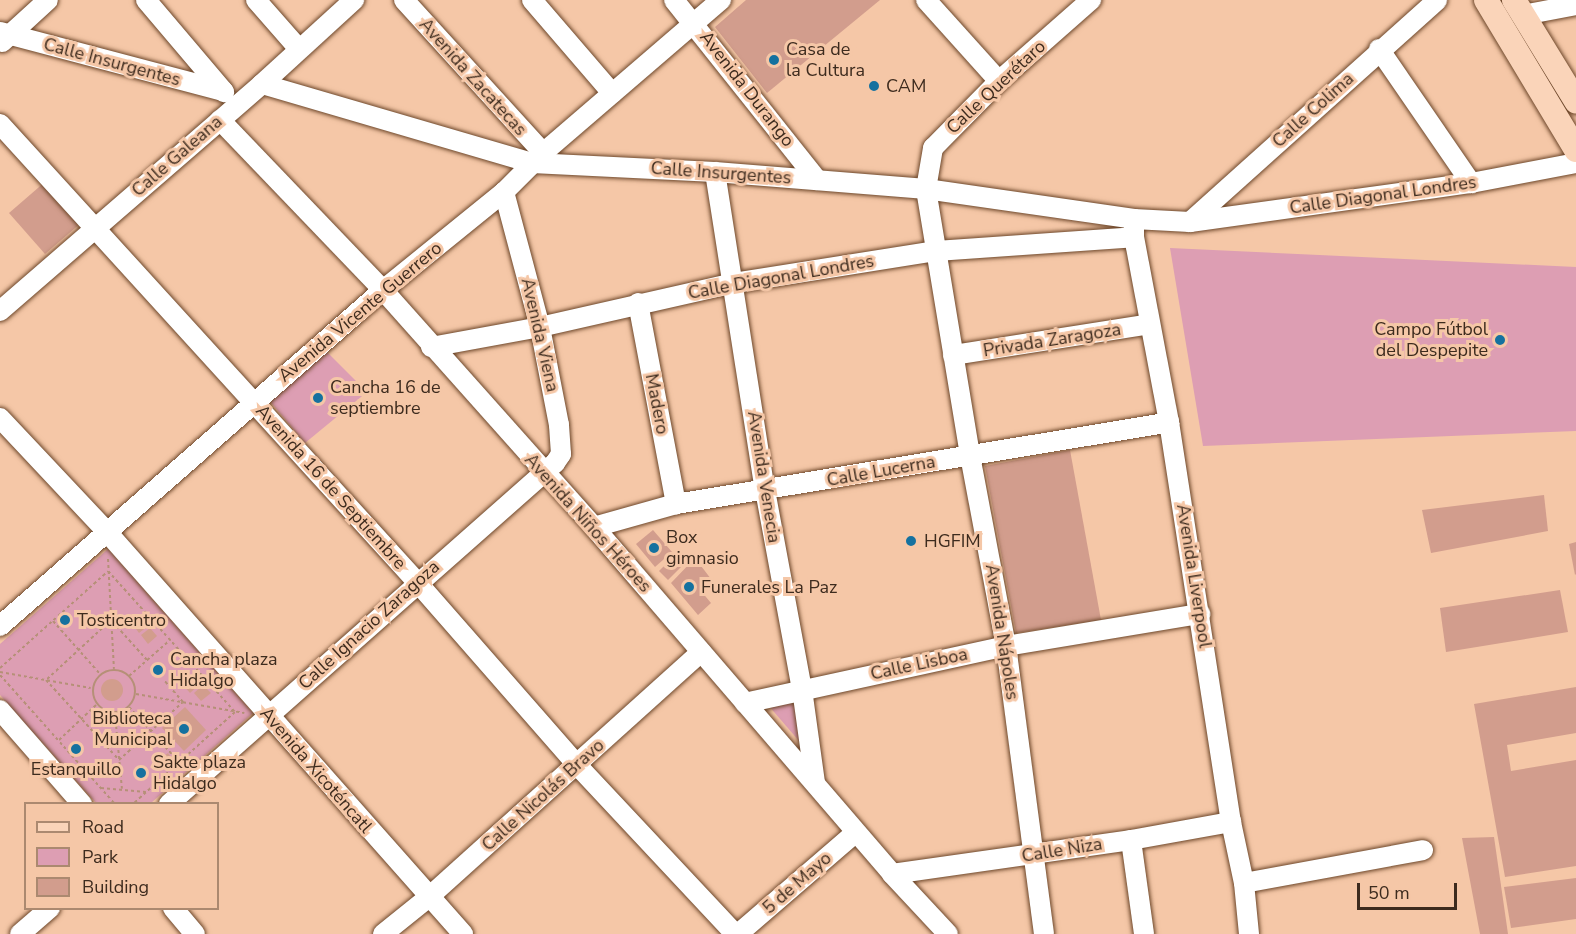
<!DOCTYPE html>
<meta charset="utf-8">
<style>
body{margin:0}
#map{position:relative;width:1576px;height:934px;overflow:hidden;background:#f5c7a7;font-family:"Nunito Sans",sans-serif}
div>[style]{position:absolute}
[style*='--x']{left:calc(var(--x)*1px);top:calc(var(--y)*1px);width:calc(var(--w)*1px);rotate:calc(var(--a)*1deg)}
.green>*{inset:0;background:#dd9eb3}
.building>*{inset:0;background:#d29d8d}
.round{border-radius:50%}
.path>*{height:2px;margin-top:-1px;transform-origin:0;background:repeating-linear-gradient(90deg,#b59077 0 3px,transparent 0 6px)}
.path>.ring{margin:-1px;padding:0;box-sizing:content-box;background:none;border:2px solid #b59077;border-radius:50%}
.roads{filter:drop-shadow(0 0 2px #6d472a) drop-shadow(0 0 2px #6d472a)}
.minor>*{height:20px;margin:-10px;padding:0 10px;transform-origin:10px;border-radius:10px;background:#fff}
.major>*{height:24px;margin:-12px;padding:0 12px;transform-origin:12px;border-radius:12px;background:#fad4b9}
.dots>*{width:16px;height:16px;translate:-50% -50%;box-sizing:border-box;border:3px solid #f5c7a7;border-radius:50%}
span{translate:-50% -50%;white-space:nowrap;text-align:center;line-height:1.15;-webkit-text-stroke:6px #f5c7a7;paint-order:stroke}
.poi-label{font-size:18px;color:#3d2b1e}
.left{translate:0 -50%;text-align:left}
.right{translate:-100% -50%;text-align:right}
.street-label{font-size:18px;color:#3d2b1e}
.legend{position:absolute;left:24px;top:802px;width:195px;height:108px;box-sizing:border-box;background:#f5c7a7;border:2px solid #ab8970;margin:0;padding:8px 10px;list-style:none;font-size:18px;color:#3d2b1e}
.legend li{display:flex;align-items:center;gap:12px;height:30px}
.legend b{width:30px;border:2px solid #ab8970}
.scale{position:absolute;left:1357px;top:883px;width:100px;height:27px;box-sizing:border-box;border:3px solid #3d2b1e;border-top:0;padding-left:8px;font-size:18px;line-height:21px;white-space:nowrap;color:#3d2b1e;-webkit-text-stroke:4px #f5c7a7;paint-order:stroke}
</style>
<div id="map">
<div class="green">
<i style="clip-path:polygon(1170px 248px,1576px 267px,1576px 431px,1203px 446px)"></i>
<i style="clip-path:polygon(326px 351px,367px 392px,305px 443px,268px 399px)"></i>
<i style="clip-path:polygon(108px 549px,253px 713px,151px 803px,96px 803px,0 695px,0 644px)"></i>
<i style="clip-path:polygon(797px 697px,806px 749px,768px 705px)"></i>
</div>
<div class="building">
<i style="clip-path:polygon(746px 0,880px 0,767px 93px,715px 27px)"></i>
<i style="clip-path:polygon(46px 181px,82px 222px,45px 254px,9px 213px)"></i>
<i style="clip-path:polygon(1070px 450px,1101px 620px,1016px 633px,985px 466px)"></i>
<i style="clip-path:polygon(1544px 495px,1548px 531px,1431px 553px,1422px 510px)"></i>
<i style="clip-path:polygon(653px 530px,672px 552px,655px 567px,636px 544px)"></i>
<i style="clip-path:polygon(1576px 542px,1576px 574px,1575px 575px,1569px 544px)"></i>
<i style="clip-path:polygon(674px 556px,683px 565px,668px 580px,659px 571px)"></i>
<i style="clip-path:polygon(695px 558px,711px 579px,701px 591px,711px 603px,698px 615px,671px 583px)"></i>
<i style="clip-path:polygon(1560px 590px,1568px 632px,1446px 652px,1440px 608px)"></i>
<i style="clip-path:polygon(66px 612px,73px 620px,64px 628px,57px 620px)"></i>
<i style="clip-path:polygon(141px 619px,148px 626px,139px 633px,133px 625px)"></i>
<i style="clip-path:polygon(150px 628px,157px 636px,148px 644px,141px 635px)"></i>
<i style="clip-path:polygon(192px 676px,200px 684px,190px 693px,182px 684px)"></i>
<i class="round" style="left:101px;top:679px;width:22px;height:22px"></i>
<i style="clip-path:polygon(203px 685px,211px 693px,201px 701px,194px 693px)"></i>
<i style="clip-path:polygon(1576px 687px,1576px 733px,1507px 745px,1511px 771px,1576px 760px,1576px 866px,1505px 877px,1474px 704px)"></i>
<i style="clip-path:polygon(185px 707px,206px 730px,184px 751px,162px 728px)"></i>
<i style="clip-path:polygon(76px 741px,84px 750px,77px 756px,69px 747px)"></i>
<i style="clip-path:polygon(168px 753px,173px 760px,163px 768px,157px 761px)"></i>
<i style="clip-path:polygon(1494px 837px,1508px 934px,1480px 934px,1462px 838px)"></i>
<i style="clip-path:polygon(1576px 878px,1576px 919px,1511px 928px,1504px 887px)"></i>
</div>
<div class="path">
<i style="--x:108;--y:559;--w:110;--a:86.9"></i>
<i style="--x:53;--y:621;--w:71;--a:48.4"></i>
<i style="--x:147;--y:660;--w:54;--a:-132"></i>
<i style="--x:111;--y:620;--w:88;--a:137.3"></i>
<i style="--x:46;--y:680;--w:108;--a:47.6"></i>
<i style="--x:119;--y:760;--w:86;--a:-42.2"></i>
<i style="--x:183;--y:702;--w:29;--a:-131"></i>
<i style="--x:0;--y:668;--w:145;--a:-41.9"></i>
<i style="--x:108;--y:571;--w:190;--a:48"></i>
<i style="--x:235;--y:712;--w:137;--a:138"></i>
<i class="ring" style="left:93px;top:670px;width:40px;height:40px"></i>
<i style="--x:0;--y:672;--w:92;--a:10"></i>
<i style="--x:0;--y:675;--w:173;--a:48.3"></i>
<i style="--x:129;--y:676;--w:55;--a:-41.3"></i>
<i style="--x:136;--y:694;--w:110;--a:10"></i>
<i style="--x:129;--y:707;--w:74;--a:47.7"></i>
<i style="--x:115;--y:714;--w:75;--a:84.7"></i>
<i style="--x:59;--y:740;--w:51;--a:-43.4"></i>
<i style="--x:101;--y:788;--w:45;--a:5.1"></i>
</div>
<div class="roads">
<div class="minor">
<i style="--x:146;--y:0;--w:121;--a:49.7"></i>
<i style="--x:256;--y:0;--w:65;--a:48.7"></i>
<i style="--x:404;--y:0;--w:207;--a:47.7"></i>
<i style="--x:532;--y:0;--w:123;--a:49.3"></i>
<i style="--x:674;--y:0;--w:230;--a:51.5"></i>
<i style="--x:926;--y:0;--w:109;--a:48"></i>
<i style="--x:1523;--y:15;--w:54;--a:-10.7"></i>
<i style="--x:0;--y:32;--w:231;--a:14.8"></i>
<i style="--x:2;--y:42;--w:62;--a:-42.4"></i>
<i style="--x:1379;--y:49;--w:163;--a:55.5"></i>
<i style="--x:262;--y:84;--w:281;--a:16.3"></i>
<i style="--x:532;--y:163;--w:183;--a:2.8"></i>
<i style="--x:715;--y:172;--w:212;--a:4.6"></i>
<i style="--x:926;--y:189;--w:210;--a:8.2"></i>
<i style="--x:1134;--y:219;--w:56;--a:3.1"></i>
<i style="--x:1190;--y:222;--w:284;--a:-7.9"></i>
<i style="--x:1471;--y:183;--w:107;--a:-10.8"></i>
<i style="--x:220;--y:120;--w:236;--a:46.2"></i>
<i style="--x:383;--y:290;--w:317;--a:48.3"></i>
<i style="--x:594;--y:527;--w:457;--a:49.3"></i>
<i style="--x:892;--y:874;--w:82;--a:47"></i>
<i style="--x:0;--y:124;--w:619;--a:47.68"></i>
<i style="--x:417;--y:582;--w:243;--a:48.8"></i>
<i style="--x:577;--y:765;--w:231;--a:46.9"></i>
<i style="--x:715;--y:172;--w:322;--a:81.1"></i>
<i style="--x:765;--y:490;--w:202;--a:79.5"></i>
<i style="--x:802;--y:689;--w:95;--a:82.1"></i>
<i style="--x:1134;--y:219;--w:18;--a:90"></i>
<i style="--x:1134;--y:237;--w:188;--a:79.3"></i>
<i style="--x:1169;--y:422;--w:405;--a:81.2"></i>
<i style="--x:1231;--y:822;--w:62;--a:78"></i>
<i style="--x:1244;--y:883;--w:51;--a:84.4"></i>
<i style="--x:1190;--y:222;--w:332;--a:-41.9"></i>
<i style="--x:638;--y:303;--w:205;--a:79.3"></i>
<i style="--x:0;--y:311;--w:347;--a:-40.9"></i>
<i style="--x:262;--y:84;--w:125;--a:-42.4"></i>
<i style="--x:431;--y:347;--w:111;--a:-10.4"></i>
<i style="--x:540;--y:327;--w:199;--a:-12.8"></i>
<i style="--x:734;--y:283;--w:205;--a:-9"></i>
<i style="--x:936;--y:251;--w:198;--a:-4"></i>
<i style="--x:953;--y:355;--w:199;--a:-8.9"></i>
<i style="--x:0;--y:418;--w:156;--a:46.8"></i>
<i style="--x:107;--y:532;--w:537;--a:48.47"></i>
<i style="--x:594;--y:527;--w:85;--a:-15.7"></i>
<i style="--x:676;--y:504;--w:500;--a:-9.4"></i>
<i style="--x:0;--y:626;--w:509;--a:-41.26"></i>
<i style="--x:383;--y:290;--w:156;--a:-39"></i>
<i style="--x:504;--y:192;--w:55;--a:-45"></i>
<i style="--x:543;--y:153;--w:235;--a:-40.7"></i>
<i style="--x:745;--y:703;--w:267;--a:-12.3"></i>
<i style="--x:1006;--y:646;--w:197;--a:-9.4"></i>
<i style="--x:0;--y:710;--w:125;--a:48.9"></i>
<i style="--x:169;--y:804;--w:515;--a:-41.46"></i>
<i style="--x:555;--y:463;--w:11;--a:-56"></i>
<i style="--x:561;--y:454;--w:29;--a:-94"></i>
<i style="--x:559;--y:425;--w:100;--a:-101"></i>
<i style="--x:540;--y:327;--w:140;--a:-104.9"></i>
<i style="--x:1131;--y:840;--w:95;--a:82.1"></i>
<i style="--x:892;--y:874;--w:241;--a:-8.1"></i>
<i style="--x:1131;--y:840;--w:102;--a:-10.2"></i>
<i style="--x:1244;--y:883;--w:182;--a:-10.4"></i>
<i style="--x:173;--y:908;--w:34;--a:50"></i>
<i style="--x:20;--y:934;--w:40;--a:-41"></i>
<i style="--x:383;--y:934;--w:59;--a:-38.8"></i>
<i style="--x:429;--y:897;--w:366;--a:-42"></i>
<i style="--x:738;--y:934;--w:155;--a:-40.8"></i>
<i style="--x:1044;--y:934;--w:290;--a:-97.5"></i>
<i style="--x:1006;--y:646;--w:194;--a:-100.7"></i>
<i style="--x:970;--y:455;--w:270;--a:-99.4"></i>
<i style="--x:926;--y:189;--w:42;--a:-80.3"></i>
<i style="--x:933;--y:148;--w:94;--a:-45.4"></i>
<i style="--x:999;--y:81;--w:123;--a:-41.4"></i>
</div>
<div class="major">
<i style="--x:1486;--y:0;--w:175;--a:59"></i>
<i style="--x:1514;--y:0;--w:119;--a:58.5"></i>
</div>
</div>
<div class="dots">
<i style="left:774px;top:60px;background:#15719f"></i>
<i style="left:874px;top:86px;background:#15719f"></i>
<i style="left:1500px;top:340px;background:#15719f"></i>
<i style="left:318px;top:398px;background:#15719f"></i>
<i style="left:911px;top:541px;background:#15719f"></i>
<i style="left:654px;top:548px;background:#15719f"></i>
<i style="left:689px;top:587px;background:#15719f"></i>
<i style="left:65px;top:620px;background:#15719f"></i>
<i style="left:158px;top:670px;background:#15719f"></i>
<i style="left:184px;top:729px;background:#15719f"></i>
<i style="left:76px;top:749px;background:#15719f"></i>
<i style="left:141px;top:773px;background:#15719f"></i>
</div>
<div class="poi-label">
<span class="left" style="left:786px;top:60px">Casa de<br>la Cultura</span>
<span class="left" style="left:886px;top:86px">CAM</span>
<span class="right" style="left:1488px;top:340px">Campo Fútbol<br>del Despepite</span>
<span class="left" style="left:330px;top:398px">Cancha 16 de<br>septiembre</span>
<span class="left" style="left:666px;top:548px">Box<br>gimnasio</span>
<span class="left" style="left:924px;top:541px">HGFIM</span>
<span class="left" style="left:701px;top:587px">Funerales La Paz</span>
<span class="left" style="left:77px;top:620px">Tosticentro</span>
<span class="left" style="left:170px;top:670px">Cancha plaza<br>Hidalgo</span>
<span class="right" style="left:172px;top:729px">Biblioteca<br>Municipal</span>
<span class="left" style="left:153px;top:773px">Sakte plaza<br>Hidalgo</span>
<span style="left:76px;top:769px">Estanquillo</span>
</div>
<div class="street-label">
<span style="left:112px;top:62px;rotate:15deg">Calle Insurgentes</span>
<span style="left:473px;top:77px;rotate:48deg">Avenida Zacatecas</span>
<span style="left:996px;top:87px;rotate:-43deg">Calle Querétaro</span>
<span style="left:747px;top:89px;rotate:52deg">Avenida Durango</span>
<span style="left:1313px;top:110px;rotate:-42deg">Calle Colima</span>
<span style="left:177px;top:156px;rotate:-41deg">Calle Galeana</span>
<span style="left:721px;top:173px;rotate:4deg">Calle Insurgentes</span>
<span style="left:1383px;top:195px;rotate:-8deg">Calle Diagonal Londres</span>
<span style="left:781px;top:277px;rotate:-10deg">Calle Diagonal Londres</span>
<span style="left:360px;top:312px;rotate:-40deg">Avenida Vicente Guerrero</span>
<span style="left:540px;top:335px;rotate:77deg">Avenida Viena</span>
<span style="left:1052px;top:340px;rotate:-9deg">Privada Zaragoza</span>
<span style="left:657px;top:404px;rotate:79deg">Madero</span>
<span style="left:881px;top:471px;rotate:-10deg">Calle Lucerna</span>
<span style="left:764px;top:477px;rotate:81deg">Avenida Venecia</span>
<span style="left:331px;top:487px;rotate:48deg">Avenida 16 de Septiembre</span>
<span style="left:588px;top:523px;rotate:48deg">Avenida Niños Héroes</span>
<span style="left:1194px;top:576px;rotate:81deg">Avenida Liverpool</span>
<span style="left:369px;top:625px;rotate:-42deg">Calle Ignacio Zaragoza</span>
<span style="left:1002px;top:632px;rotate:81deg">Avenida Nápoles</span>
<span style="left:919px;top:664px;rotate:-12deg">Calle Lisboa</span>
<span style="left:316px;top:770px;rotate:49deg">Avenida Xicoténcatl</span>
<span style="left:543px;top:795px;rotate:-42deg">Calle Nicolás Bravo</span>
<span style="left:1062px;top:850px;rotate:-9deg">Calle Niza</span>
<span style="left:797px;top:883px;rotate:-41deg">5 de Mayo</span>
</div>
<ul class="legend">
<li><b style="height:8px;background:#fad4b9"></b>Road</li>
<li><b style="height:16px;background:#dd9eb3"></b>Park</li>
<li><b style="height:16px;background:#d29d8d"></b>Building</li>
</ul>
<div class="scale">50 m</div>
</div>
